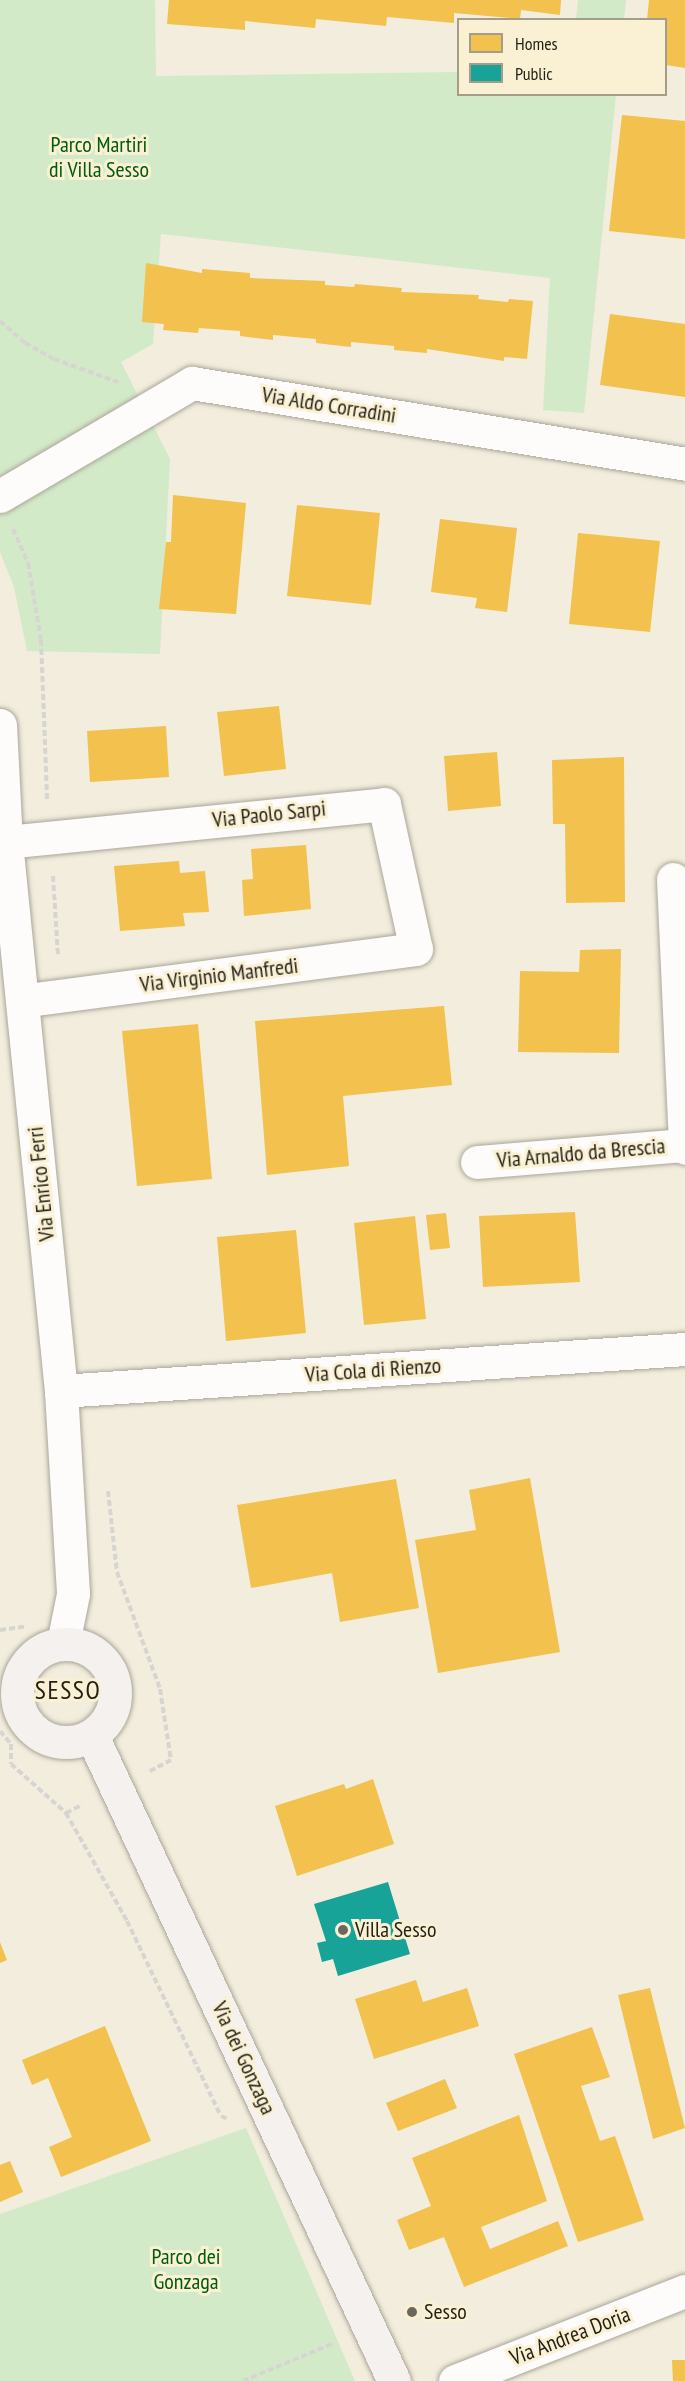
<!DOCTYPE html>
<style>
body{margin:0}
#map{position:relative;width:685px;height:2381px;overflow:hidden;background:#f2eddc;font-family:"PT Sans Narrow",sans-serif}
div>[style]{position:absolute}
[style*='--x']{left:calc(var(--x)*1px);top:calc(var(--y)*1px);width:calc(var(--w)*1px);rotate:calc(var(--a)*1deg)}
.green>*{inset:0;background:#d3eac8}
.homes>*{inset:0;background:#f2c14e}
.public>*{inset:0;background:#17a398}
.path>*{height:4px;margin-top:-2px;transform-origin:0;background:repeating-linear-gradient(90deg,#d7d5d1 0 6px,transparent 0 9px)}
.roads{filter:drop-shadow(0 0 2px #aaa69a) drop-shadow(0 0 2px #aaa69a)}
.minor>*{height:33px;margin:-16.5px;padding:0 16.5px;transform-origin:16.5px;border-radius:16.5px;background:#fdfcfa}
.major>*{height:33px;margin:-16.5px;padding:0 16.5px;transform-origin:16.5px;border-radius:16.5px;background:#f5f1ee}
.major>.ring{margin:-16.5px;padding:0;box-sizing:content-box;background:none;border:33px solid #f5f1ee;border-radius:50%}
.dots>*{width:16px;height:16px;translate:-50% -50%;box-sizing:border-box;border:3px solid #faf1d4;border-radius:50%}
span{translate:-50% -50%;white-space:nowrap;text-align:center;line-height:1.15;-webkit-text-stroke:6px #faf1d4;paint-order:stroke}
.park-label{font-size:22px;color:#005b0c}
.street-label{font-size:22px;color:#221f15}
.poi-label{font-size:22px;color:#221f15}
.left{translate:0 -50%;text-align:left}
.quarter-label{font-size:26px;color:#221f15;letter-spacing:1.5px}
.legend{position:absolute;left:457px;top:18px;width:210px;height:78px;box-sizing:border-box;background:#faf1d4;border:2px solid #a49d88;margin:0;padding:8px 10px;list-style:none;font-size:18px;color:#221f15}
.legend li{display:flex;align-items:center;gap:12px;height:30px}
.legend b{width:30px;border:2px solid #a49d88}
</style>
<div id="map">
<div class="green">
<i style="clip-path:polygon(0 0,155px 0,156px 76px,458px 72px,458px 94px,616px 95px,584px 413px,543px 410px,550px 278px,161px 234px,153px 344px,121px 362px,170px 459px,160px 654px,27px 651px,14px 587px,0 552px)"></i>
<i style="clip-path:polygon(578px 0,626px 0,624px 19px,576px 19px)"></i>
<i style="clip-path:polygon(246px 2128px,355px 2381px,0 2381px,0 2214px)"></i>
</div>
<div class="homes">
<i style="clip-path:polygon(169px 0,561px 0,560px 15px,521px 10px,520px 19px,454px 13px,454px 23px,387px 17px,386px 26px,316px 19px,315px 28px,245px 21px,245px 30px,167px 24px)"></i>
<i style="clip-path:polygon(649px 0,685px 0,685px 68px,666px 65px,666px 20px,647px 20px)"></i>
<i style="clip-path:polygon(622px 115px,685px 121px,685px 239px,609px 231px)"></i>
<i style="clip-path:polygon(146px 263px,202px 273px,202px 269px,250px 273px,250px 278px,325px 281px,325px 285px,340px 286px,354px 287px,355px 284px,402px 288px,401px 292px,479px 295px,478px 299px,508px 302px,509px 299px,533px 301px,527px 359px,504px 357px,504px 361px,427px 349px,427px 353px,394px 350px,394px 346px,351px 342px,351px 347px,333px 345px,316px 343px,316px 339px,273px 335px,273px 340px,240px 336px,240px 331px,199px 328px,198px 333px,163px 330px,164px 324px,142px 322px)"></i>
<i style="clip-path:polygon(610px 314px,685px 324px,685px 397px,600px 385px)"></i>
<i style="clip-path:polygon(173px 495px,246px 503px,236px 614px,159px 609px,166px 542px,171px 542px)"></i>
<i style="clip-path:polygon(297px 505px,380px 513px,371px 605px,287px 596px)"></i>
<i style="clip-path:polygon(440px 519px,517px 528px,507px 612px,475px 608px,477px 598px,431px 592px)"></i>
<i style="clip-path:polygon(578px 533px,660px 541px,650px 632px,569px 624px)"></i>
<i style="clip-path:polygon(279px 706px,286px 769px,224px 776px,217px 712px)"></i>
<i style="clip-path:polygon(166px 726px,169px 777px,90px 782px,87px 731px)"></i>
<i style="clip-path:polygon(497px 752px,501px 806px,448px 811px,444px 756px)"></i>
<i style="clip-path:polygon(624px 757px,625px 902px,566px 903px,565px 824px,553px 824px,552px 760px)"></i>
<i style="clip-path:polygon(306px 845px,311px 909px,244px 916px,242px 880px,253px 879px,251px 849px)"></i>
<i style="clip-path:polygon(179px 861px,180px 873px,205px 871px,209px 912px,183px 913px,185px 926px,120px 931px,114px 866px)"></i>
<i style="clip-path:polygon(621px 949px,619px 1053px,518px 1052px,520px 971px,579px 972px,580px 950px)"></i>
<i style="clip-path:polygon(444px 1006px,452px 1085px,343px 1096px,349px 1166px,267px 1175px,255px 1021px)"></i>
<i style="clip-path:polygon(198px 1024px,212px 1179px,137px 1186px,122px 1031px)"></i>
<i style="clip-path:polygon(575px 1212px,580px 1282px,483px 1287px,479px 1216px)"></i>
<i style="clip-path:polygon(446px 1213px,450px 1248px,430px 1250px,426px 1215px)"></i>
<i style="clip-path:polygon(415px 1216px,426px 1319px,364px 1325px,354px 1223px)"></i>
<i style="clip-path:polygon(296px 1230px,306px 1333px,226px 1341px,217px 1237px)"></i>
<i style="clip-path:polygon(530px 1478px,560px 1652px,438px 1673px,415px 1540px,476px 1530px,469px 1490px)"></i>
<i style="clip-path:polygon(396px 1479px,419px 1608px,340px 1622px,332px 1573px,251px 1588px,237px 1505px)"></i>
<i style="clip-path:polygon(373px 1779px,394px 1844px,297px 1876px,275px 1806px,344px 1784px,346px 1789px)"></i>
<i style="clip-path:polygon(0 1942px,7px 1960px,0 1963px)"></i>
<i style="clip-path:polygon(416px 1980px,423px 2002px,467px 1988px,479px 2026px,374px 2059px,355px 1999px)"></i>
<i style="clip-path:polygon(650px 1988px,685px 2128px,653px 2139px,618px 1995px)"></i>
<i style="clip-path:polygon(105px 2026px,151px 2141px,61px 2177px,49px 2147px,72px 2137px,48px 2078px,32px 2085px,22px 2060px)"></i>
<i style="clip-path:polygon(592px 2027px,610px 2077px,581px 2086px,600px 2141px,615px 2136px,644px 2220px,578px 2242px,514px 2054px)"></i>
<i style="clip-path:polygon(445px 2079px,457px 2108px,398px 2131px,386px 2103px)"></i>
<i style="clip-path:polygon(519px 2115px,547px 2201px,481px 2227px,490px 2249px,558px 2221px,568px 2246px,464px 2287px,444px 2237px,409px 2250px,397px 2220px,431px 2206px,412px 2158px)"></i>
<i style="clip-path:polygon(10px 2161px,23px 2192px,0 2202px,0 2165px)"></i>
<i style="clip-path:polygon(672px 2360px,685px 2360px,685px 2381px,673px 2381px)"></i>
</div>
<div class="public">
<i style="clip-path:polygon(388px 1882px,410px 1954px,338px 1976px,333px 1959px,322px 1962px,317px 1943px,326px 1941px,314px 1904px)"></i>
</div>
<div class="path">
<i style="--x:0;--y:321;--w:33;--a:41"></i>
<i style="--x:25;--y:343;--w:33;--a:29"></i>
<i style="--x:54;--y:359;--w:68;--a:19.8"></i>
<i style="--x:13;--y:529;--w:37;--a:66"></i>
<i style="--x:28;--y:563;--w:78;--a:80.4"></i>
<i style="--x:41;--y:640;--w:159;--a:87.8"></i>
<i style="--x:53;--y:876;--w:79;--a:86.4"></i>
<i style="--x:108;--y:1491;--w:81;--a:83.7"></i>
<i style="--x:117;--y:1572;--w:125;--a:69.8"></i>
<i style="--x:160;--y:1689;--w:72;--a:81.2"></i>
<i style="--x:171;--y:1760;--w:24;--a:152"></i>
<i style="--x:0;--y:1630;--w:27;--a:-8"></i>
<i style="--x:0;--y:1731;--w:17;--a:50"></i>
<i style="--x:11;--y:1744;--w:20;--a:90"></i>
<i style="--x:11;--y:1764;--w:74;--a:41.7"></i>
<i style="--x:66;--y:1813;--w:124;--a:60.5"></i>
<i style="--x:127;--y:1921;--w:216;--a:64.3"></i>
<i style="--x:221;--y:2116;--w:8;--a:23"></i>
<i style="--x:66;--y:1813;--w:18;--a:-27"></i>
<i style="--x:243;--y:2381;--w:99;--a:-22.7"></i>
</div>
<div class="roads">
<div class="minor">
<i style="--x:0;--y:496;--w:223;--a:-30.5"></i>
<i style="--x:192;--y:383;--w:500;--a:9.3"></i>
<i style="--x:0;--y:725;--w:117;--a:87.1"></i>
<i style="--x:6;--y:842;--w:552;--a:84.28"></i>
<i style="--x:61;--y:1391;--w:203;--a:86.6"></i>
<i style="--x:73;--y:1594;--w:50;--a:101.5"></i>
<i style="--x:6;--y:842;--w:380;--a:-5.7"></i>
<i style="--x:384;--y:804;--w:148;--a:77.6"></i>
<i style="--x:416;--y:949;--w:397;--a:172.5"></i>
<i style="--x:673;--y:879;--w:269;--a:87.4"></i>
<i style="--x:477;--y:1162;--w:209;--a:-4.7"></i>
<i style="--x:61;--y:1391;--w:625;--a:-3.85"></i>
<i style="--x:455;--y:2381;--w:247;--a:-21.4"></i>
</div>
<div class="major">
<i class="ring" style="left:17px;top:1644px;width:65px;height:65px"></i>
<i style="--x:92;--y:1736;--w:712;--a:64.91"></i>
</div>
</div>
<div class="dots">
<i style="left:343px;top:1930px;background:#6b675b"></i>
<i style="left:412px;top:2312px;background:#6b675b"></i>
</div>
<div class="park-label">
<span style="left:99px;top:157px">Parco Martiri<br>di Villa Sesso</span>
<span style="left:186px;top:2269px">Parco dei<br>Gonzaga</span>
</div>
<div class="street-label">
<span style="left:329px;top:405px;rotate:9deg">Via Aldo Corradini</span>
<span style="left:269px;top:814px;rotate:-6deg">Via Paolo Sarpi</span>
<span style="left:219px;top:975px;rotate:-7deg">Via Virginio Manfredi</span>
<span style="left:581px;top:1153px;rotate:-5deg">Via Arnaldo da Brescia</span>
<span style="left:41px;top:1184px;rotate:-96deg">Via Enrico Ferri</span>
<span style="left:373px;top:1370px;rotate:-4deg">Via Cola di Rienzo</span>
<span style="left:244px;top:2058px;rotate:65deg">Via dei Gonzaga</span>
<span style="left:570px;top:2336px;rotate:-21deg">Via Andrea Doria</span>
</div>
<div class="poi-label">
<span class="left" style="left:355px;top:1930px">Villa Sesso</span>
<span class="left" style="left:424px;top:2312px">Sesso</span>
</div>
<div class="quarter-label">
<span style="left:68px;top:1690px">SESSO</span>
</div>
<ul class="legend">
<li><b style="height:16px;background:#f2c14e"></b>Homes</li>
<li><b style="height:16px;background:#17a398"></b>Public</li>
</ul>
</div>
